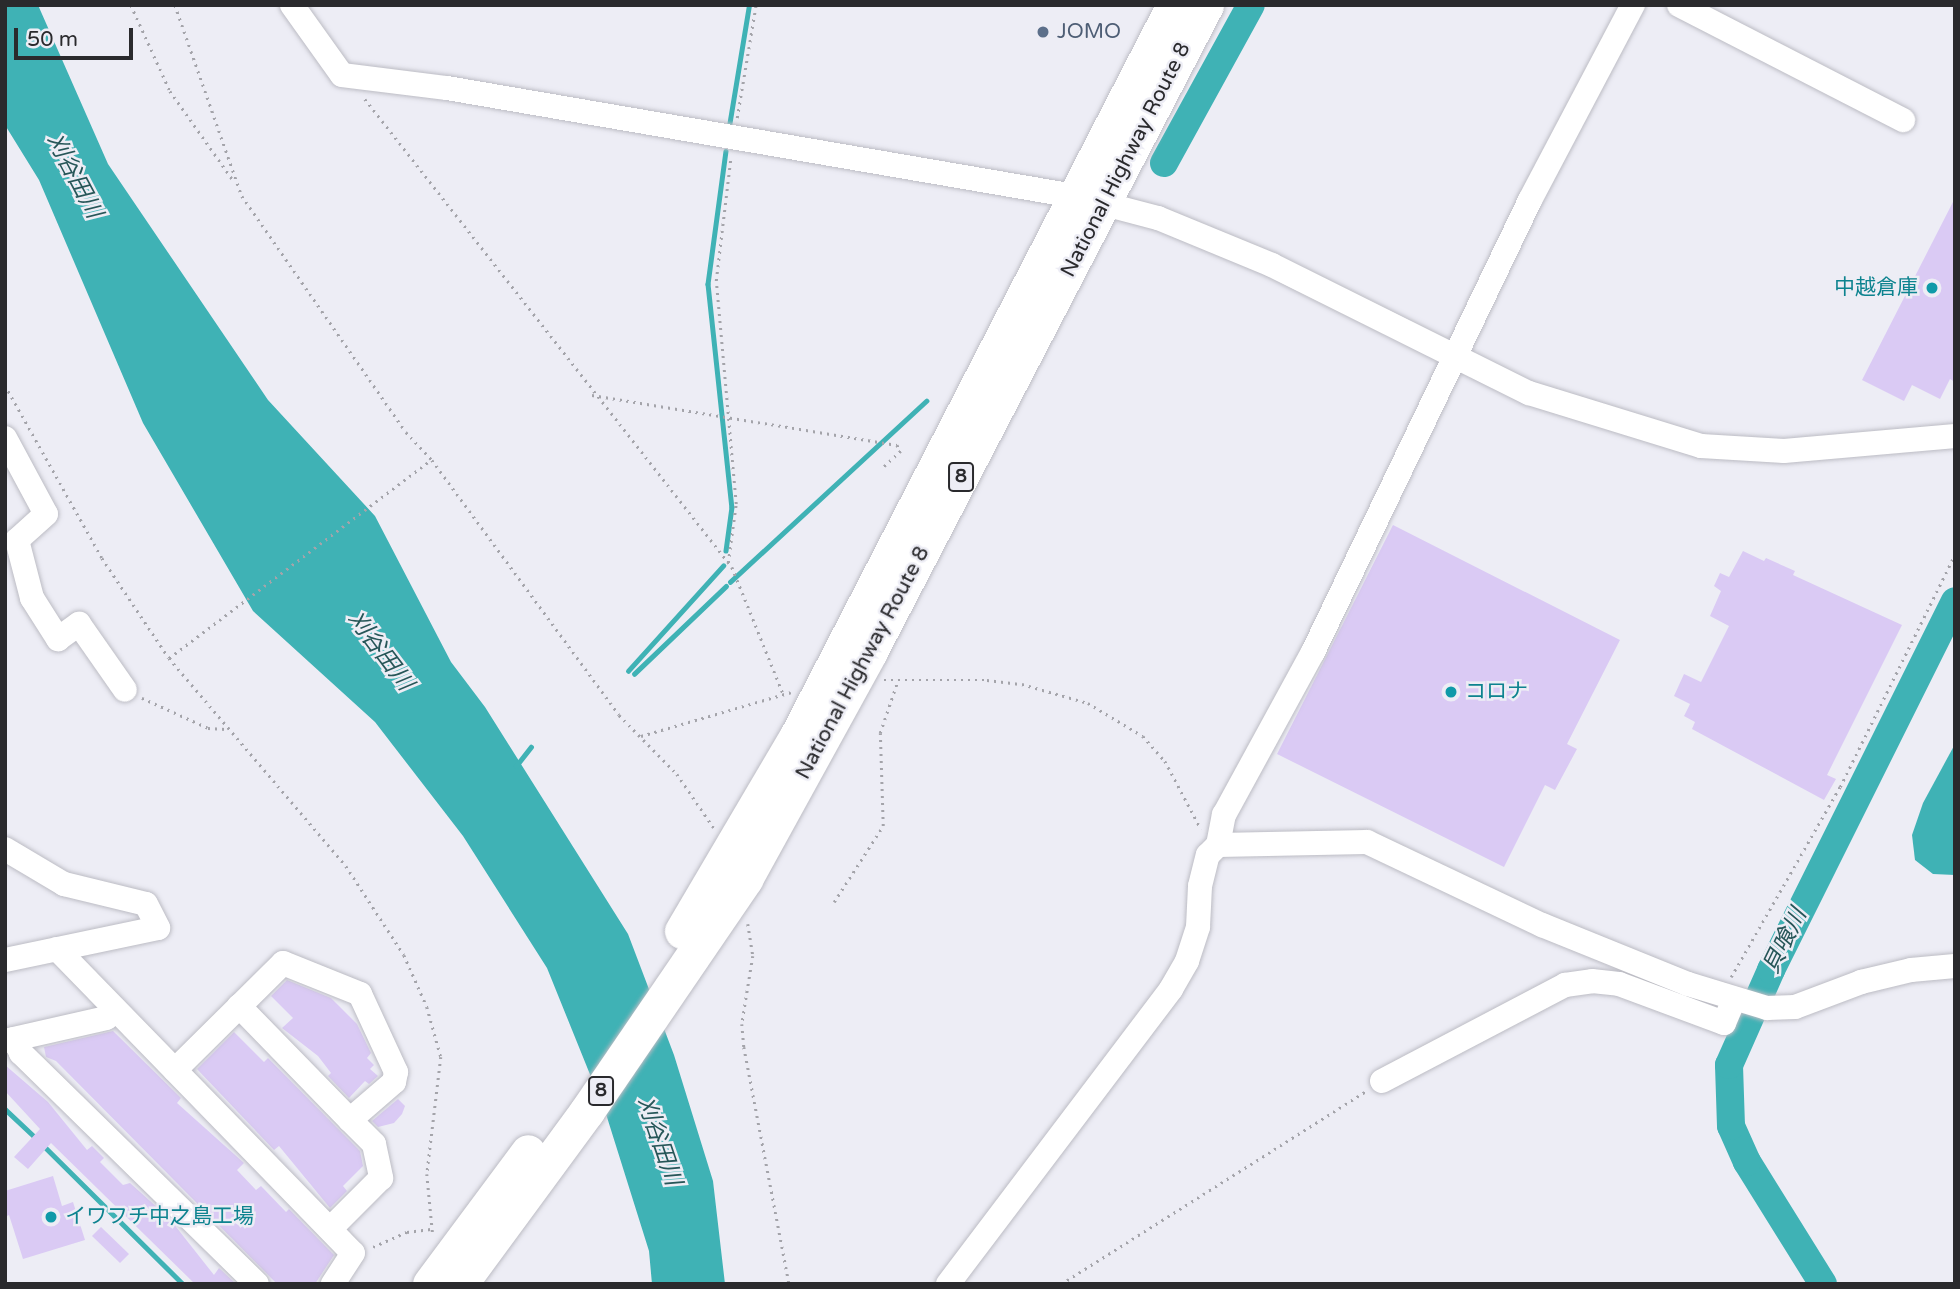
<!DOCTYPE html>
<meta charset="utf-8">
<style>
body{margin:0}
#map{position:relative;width:1960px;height:1289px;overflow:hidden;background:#ededf5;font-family:"Varela Round","Noto Sans JP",sans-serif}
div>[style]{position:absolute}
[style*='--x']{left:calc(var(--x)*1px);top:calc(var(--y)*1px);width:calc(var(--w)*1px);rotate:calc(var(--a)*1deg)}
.water>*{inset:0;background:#3fb2b5}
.stream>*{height:4.5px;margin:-2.25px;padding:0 2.25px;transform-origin:2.25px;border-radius:2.25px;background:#3fb2b5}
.river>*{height:28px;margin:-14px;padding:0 14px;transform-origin:14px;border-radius:14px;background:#3fb2b5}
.building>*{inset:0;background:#dacaf4}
.path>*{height:2.5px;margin-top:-1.25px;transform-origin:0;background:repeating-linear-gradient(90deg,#a4a4aa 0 2px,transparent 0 7px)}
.roads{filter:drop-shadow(0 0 2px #bcbcc4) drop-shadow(0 0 2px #bcbcc4)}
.minor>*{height:24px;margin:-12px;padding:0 12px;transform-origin:12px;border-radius:12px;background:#fff}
.highway>*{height:35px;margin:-17.5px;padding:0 17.5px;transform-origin:17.5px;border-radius:17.5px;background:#fff}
.dots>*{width:19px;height:19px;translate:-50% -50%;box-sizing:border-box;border:4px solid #ededf5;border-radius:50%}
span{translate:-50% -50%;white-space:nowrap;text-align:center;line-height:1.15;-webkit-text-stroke:5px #ededf5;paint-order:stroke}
.shield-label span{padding:2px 5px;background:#ededf5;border:2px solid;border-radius:5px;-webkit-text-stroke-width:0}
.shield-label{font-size:19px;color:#2a2a2d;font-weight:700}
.service-label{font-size:21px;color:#4e5e75}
.left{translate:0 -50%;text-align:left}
.street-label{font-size:21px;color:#2a2a2d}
.culture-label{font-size:21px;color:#0d838f}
.right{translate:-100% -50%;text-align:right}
.water-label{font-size:23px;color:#265658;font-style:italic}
.frame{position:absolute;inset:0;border:7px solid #2a2a2d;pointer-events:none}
.scale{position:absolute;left:14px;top:28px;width:119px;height:32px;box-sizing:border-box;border:4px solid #2a2a2d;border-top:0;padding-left:9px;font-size:21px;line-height:24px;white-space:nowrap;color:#2a2a2d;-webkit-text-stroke:5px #ededf5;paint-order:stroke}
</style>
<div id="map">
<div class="water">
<i style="clip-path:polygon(5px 5px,38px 5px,108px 164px,268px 400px,375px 516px,451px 662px,485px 707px,628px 934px,674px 1055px,713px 1181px,725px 1284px,652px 1284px,649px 1251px,606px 1114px,547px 968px,463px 836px,375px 722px,253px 611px,143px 423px,39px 180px,5px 125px)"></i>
<i style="clip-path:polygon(1955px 744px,1955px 875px,1933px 874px,1915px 860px,1912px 835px,1923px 803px)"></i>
</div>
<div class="stream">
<i style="--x:729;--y:126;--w:123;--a:-80.6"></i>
<i style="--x:726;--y:151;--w:134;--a:97.7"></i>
<i style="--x:708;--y:284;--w:224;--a:83.9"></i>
<i style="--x:732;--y:507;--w:44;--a:97.8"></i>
<i style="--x:730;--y:582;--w:267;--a:-42.7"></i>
<i style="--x:628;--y:671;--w:142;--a:-47.9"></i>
<i style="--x:634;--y:674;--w:127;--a:-43.7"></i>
<i style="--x:516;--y:766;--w:24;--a:-52"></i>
<i style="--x:5;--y:1109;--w:42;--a:43.1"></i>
<i style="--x:42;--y:1144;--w:199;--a:44.8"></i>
</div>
<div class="river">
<i style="--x:1164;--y:163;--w:180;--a:-61.2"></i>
<i style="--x:1823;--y:1284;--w:144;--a:-121.9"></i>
<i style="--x:1747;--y:1162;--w:39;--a:-114"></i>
<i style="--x:1731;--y:1126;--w:61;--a:-91.9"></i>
<i style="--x:1729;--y:1065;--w:104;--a:-66.1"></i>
<i style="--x:1771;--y:970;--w:412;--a:-63.5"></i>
</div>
<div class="building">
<i style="clip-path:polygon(1955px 198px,1955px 382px,1950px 379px,1940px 399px,1912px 385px,1904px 401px,1862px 380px)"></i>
<i style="clip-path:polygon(1393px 525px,1620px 640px,1567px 744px,1577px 749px,1555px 790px,1545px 785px,1504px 867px,1277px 754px)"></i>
<i style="clip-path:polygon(1743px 551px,1764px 561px,1766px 558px,1795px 571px,1793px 575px,1902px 625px,1827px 775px,1836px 779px,1824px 800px,1692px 729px,1695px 722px,1684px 716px,1690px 704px,1674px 696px,1684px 674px,1701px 682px,1729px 626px,1710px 616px,1721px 591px,1714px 586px,1720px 573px,1729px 577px)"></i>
<i style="clip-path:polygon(287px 980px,331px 998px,357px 1024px,371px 1053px,367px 1058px,374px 1065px,370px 1069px,378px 1076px,369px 1084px,365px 1081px,349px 1098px,328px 1076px,331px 1073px,318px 1056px,282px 1028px,293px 1018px,271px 996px)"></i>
<i style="clip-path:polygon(113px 1031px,181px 1098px,177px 1103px,244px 1163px,237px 1170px,256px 1190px,261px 1186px,286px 1212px,289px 1209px,334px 1255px,315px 1284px,277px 1284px,56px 1061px,46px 1057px,44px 1047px)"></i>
<i style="clip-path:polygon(234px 1032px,264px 1062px,268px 1058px,360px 1151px,363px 1166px,343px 1186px,347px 1191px,330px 1208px,279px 1146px,274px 1150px,197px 1069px)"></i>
<i style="clip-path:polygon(5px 1065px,48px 1102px,87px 1150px,92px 1146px,104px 1158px,100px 1162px,123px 1185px,130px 1183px,169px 1218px,214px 1275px,219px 1268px,234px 1282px,195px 1284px,51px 1143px,28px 1169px,14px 1157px,40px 1129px,5px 1091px)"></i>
<i style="clip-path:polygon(398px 1099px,405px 1106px,402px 1114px,394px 1123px,378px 1127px,372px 1121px)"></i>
<i style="clip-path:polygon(53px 1176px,62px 1206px,73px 1202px,85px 1240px,23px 1259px,9px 1215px,5px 1217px,5px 1191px)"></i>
<i style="clip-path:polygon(101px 1227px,129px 1254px,120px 1263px,92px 1236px)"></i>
</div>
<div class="path">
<i style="--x:131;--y:5;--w:94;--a:65.6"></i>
<i style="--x:170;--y:91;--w:109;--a:54.7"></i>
<i style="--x:175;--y:5;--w:202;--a:70.7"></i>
<i style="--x:242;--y:196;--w:287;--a:55.2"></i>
<i style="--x:406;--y:432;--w:38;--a:47"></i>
<i style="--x:432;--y:460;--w:316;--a:53.7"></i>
<i style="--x:619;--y:715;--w:83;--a:45.5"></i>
<i style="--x:677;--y:774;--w:65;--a:55.6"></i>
<i style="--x:365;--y:99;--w:595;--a:51.9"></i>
<i style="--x:732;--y:567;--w:136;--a:68"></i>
<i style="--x:737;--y:118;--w:115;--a:-80.5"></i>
<i style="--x:5;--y:385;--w:198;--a:60.7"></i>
<i style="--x:102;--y:558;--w:120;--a:56.2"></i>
<i style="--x:169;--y:658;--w:273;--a:49.6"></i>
<i style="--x:346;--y:866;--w:106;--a:56.9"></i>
<i style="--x:404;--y:955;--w:57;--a:66.1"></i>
<i style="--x:427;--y:1007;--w:52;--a:74.4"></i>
<i style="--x:441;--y:1057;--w:118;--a:96.8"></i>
<i style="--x:427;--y:1174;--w:62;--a:84.5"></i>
<i style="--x:592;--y:395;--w:309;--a:9.3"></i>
<i style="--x:897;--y:445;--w:7;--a:56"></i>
<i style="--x:901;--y:451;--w:23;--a:137"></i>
<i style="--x:728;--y:563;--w:60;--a:-82.3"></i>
<i style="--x:736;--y:504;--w:224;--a:-95.1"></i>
<i style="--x:716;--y:281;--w:126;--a:-83.2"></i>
<i style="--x:169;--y:658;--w:328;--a:-37.1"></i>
<i style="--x:884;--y:680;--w:103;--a:0"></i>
<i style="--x:987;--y:680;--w:35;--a:7"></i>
<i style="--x:1022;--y:684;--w:69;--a:16.1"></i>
<i style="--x:1088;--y:703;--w:64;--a:31"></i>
<i style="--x:1143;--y:736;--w:33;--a:49"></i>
<i style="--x:1165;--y:761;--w:77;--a:62.1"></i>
<i style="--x:142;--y:698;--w:72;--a:24.4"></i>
<i style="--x:208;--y:728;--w:18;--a:3"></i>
<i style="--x:641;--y:736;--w:156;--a:-16.3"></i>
<i style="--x:834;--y:902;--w:90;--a:-57.2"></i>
<i style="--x:883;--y:826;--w:93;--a:-91.8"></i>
<i style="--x:880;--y:733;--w:56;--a:-71.2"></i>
<i style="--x:748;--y:924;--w:32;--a:81"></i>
<i style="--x:753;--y:956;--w:69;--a:99.2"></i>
<i style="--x:742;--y:1024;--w:23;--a:85"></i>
<i style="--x:744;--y:1047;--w:241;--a:79.2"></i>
<i style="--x:1731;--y:977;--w:219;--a:-60.2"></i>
<i style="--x:1840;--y:787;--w:260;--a:-63.7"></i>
<i style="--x:373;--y:1247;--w:37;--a:-24"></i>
<i style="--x:407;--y:1232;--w:24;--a:-7"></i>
<i style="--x:1061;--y:1284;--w:360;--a:-32.3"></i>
</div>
<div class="roads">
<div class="minor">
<i style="--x:292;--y:5;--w:86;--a:54.5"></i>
<i style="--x:342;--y:75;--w:106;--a:7.1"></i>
<i style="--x:447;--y:88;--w:636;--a:9.77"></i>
<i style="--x:1074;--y:196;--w:87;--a:14.7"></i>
<i style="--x:1158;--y:218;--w:123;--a:22.4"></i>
<i style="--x:1272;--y:265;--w:287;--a:26.5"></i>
<i style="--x:1529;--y:393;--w:180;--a:17.1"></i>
<i style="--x:1701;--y:446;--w:83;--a:3.4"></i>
<i style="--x:1784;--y:451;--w:172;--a:-5"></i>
<i style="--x:1679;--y:5;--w:252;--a:27.2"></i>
<i style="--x:5;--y:438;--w:86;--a:61.7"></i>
<i style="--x:46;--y:514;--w:39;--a:138"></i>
<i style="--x:17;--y:540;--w:60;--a:75.5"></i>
<i style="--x:32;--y:598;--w:49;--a:57.6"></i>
<i style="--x:58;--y:639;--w:26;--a:-36"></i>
<i style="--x:79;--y:624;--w:80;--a:55.1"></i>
<i style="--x:1218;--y:845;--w:149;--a:-1.2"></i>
<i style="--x:1367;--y:842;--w:194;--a:25.4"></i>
<i style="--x:1542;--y:925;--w:157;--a:22"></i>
<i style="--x:1688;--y:984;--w:83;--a:16.9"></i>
<i style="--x:1767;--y:1008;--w:28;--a:-2"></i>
<i style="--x:1795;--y:1007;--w:71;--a:-20.7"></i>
<i style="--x:1861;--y:982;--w:51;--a:-13.5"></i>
<i style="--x:1911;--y:970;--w:44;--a:-5.2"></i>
<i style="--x:5;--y:849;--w:69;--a:30.7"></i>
<i style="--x:64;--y:884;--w:84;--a:13.7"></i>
<i style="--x:146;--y:904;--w:27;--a:63"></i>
<i style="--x:158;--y:928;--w:156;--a:168.2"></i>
<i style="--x:57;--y:949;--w:424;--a:45.8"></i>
<i style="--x:353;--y:1253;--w:37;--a:123"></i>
<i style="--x:239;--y:1006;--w:159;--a:45.8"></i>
<i style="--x:14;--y:1039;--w:16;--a:63"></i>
<i style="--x:21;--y:1053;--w:330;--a:44.4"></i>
<i style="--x:5;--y:1041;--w:104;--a:-12.8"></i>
<i style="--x:106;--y:1018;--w:11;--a:-41"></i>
<i style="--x:175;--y:1070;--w:152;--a:-44.7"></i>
<i style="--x:283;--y:963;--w:83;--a:21.9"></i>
<i style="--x:360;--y:994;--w:86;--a:65.2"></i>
<i style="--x:396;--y:1072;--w:10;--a:101"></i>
<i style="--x:394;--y:1082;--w:58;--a:139.2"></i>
<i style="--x:350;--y:1120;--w:34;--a:45"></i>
<i style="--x:374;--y:1144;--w:35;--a:78"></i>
<i style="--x:381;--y:1178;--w:72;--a:135"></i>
<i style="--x:1382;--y:1081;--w:207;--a:-27.7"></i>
<i style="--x:1565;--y:985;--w:27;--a:-8"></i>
<i style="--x:1592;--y:981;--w:27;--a:6"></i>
<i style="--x:1619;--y:984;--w:112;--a:20.4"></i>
<i style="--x:1724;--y:1023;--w:26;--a:-67"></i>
<i style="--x:948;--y:1284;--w:370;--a:-52.9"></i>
<i style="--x:1171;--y:989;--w:32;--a:-60"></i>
<i style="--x:1187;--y:961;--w:36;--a:-72"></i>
<i style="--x:1198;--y:927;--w:41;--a:-87.2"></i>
<i style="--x:1200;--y:886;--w:32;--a:-76"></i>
<i style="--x:1208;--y:855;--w:14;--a:-45"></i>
<i style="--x:1218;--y:845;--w:31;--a:-79"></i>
<i style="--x:1224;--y:815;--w:186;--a:-61.4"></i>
<i style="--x:1313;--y:652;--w:501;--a:-64.35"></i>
<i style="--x:1530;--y:200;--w:221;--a:-62.2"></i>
</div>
<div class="highway">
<i style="--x:682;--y:931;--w:226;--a:-59.5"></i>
<i style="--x:797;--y:736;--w:822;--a:-62.72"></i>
<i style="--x:430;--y:1284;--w:164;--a:-53.4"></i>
<i style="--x:460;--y:1284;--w:215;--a:-53.7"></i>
<i style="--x:587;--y:1111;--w:281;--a:-55.7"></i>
<i style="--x:745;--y:879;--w:258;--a:-61.2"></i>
<i style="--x:869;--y:653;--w:730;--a:-62.52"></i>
</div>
</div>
<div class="dots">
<i style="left:1043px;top:32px;background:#5c6f8a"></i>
<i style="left:1932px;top:288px;background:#0f9aa8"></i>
<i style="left:1451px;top:692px;background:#0f9aa8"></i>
<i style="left:51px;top:1217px;background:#0f9aa8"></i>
</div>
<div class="shield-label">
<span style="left:961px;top:477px">8</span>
<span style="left:601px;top:1091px">8</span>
</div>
<div class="service-label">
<span class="left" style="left:1057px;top:32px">JOMO</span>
</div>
<div class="street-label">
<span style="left:1126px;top:160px;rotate:-63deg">National Highway Route 8</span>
<span style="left:863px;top:663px;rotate:-62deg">National Highway Route 8</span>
</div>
<div class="culture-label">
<span class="right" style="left:1918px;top:288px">中越倉庫</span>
<span class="left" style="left:1465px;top:692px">コロナ</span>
<span class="left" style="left:65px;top:1217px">イワフチ中之島工場</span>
</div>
<div class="water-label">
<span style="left:74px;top:176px;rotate:62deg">刈谷田川</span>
<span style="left:380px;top:651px;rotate:53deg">刈谷田川</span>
<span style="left:1785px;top:941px;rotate:-64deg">貝喰川</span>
<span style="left:659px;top:1141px;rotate:71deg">刈谷田川</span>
</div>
<div class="frame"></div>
<div class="scale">50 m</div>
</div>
